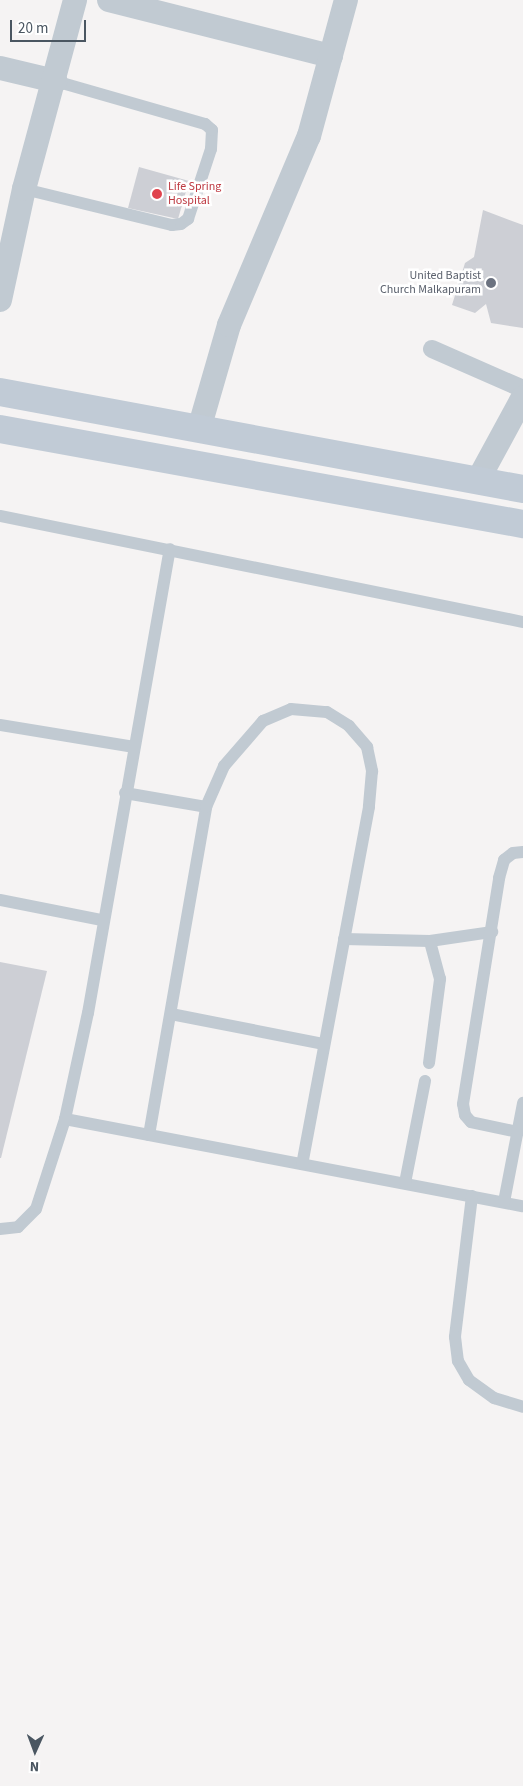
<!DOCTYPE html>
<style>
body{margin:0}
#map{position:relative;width:523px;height:1786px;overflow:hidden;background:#f5f3f3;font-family:"Source Sans 3",sans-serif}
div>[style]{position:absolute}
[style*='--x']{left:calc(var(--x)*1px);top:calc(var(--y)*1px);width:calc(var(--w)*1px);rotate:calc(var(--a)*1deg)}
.building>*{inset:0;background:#cdcfd5}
.service>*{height:12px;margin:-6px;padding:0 6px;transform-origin:6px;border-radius:6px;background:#c1cad2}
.pedestrian>*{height:18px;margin:-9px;padding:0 9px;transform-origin:9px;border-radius:9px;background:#c1cad2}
.minor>*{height:24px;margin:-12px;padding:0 12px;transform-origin:12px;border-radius:12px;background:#c1cad2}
.secondary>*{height:28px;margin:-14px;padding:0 14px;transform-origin:14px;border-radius:14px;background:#c1cbd6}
.dots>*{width:14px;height:14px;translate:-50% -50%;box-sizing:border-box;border:2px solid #fff;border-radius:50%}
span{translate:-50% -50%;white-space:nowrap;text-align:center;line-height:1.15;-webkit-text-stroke:5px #fff;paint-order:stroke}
.health-label{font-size:12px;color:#be3a42}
.left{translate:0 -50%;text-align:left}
.worship-label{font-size:12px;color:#5b616d}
.right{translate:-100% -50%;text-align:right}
.north{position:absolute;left:10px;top:1726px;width:50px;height:50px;-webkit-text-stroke:4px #fff;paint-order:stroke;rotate:182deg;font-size:14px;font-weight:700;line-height:20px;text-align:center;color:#4a5661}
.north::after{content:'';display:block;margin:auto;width:18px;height:22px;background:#4a5661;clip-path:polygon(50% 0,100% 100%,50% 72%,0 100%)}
.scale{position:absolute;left:10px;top:20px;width:76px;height:22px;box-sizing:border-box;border:2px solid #4a5661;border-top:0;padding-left:6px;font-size:15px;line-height:18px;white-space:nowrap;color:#4a5661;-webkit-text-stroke:4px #fff;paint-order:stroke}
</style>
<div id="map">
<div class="building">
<i style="clip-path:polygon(139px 167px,189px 181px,178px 219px,128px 208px)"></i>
<i style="clip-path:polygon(483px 210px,523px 225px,523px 328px,491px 323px,486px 304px,475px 313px,452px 305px,465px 263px,474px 257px)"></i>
<i style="clip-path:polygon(0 962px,47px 971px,1px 1158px,0 1158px)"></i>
</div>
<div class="service">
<i style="--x:24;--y:189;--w:152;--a:13.7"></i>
<i style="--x:172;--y:225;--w:9;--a:-6"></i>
<i style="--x:181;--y:224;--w:9;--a:-36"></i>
<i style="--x:188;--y:219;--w:74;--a:-71.8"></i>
<i style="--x:211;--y:149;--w:19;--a:-87"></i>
<i style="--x:212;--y:130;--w:9;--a:-139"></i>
<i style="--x:205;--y:124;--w:156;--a:-164"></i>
<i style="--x:0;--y:516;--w:534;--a:11.46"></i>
<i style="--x:0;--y:725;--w:136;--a:9.3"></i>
<i style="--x:125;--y:793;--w:82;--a:9.8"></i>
<i style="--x:0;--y:900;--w:104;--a:11.1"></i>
<i style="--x:344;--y:939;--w:86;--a:1.3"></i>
<i style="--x:430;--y:941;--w:63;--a:-8.3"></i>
<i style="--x:171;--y:1014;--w:156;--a:11.1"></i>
<i style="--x:429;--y:1063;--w:85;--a:-82.5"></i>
<i style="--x:440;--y:979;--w:39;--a:-105"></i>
<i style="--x:65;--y:1119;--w:466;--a:10.8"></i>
<i style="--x:518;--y:1132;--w:48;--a:-168"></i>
<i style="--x:471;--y:1122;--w:9;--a:-131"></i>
<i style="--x:465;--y:1115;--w:11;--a:-100"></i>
<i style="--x:463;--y:1104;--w:229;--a:-80.9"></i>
<i style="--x:499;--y:878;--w:19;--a:-74"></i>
<i style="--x:504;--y:860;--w:11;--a:-38"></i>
<i style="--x:513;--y:853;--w:10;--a:-6"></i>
<i style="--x:149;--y:1135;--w:333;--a:-80.1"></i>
<i style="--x:206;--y:807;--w:45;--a:-66.3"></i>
<i style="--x:224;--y:766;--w:60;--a:-49.1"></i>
<i style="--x:263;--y:721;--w:30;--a:-23"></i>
<i style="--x:291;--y:709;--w:36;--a:5"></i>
<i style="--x:327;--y:712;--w:26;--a:32"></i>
<i style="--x:349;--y:726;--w:28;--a:49"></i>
<i style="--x:367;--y:747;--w:25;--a:78"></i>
<i style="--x:372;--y:771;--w:36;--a:95"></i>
<i style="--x:369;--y:807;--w:363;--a:100.6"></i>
<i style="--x:405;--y:1183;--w:104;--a:-78.9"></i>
<i style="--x:472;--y:1196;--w:142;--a:96.9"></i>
<i style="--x:455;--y:1337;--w:24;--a:83"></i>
<i style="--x:458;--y:1361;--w:22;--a:60"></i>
<i style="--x:469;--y:1380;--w:31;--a:36"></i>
<i style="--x:494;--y:1398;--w:30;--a:17"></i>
<i style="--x:504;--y:1202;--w:101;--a:-79.1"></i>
<i style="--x:0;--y:1229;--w:18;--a:-6"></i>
<i style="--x:18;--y:1227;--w:25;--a:-45"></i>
<i style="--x:36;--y:1209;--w:95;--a:-72.1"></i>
<i style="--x:65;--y:1119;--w:108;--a:-77.8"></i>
<i style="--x:88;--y:1013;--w:471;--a:-80"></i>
</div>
<div class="pedestrian">
<i style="--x:432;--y:349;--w:99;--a:23.7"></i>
</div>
<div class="minor">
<i style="--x:109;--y:0;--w:229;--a:14.2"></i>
<i style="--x:0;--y:68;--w:57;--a:13.3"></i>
<i style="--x:0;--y:300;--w:114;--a:-77.8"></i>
<i style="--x:24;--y:189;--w:196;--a:-74.9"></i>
<i style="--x:199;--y:429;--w:108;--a:-73.9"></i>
<i style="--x:229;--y:325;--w:205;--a:-67.1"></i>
<i style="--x:309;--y:136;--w:141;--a:-74.8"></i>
<i style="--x:478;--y:480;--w:94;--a:-61.5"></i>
</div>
<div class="secondary">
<i style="--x:0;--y:392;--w:532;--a:10.51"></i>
<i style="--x:0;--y:429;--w:532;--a:10.3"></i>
</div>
<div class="dots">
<i style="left:157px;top:194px;background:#e0444e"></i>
<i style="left:491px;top:283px;background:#6b7280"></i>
</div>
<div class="health-label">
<span class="left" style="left:168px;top:194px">Life Spring<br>Hospital</span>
</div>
<div class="worship-label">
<span class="right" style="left:481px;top:283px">United Baptist<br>Church Malkapuram</span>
</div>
<div class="north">N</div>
<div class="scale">20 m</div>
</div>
